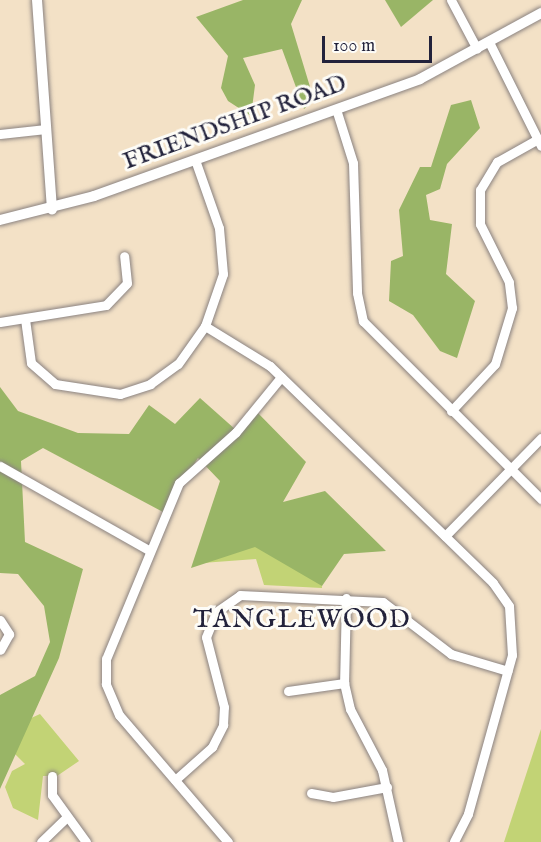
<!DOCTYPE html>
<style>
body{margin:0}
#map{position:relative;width:541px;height:842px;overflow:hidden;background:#f3e1c6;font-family:"IM FELL English",serif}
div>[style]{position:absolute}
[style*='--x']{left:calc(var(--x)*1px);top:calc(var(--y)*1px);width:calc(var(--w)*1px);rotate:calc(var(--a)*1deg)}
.green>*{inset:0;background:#c2d375}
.forest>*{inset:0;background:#99b566}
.roads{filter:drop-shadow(0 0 2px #8a8280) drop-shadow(0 0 2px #8a8280)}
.minor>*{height:9px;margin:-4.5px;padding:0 4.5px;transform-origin:4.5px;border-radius:4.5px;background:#fff}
.tertiary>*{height:10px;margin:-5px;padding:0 5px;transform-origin:5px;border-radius:5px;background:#fff}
span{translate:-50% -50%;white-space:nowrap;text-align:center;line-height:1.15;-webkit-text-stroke:6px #fdfcf7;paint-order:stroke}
.street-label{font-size:24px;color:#22223b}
.neighbourhood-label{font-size:26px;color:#22223b;letter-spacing:1.5px}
.scale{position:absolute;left:322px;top:36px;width:110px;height:27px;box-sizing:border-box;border:3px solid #22223b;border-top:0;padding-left:8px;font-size:18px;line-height:21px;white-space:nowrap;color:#22223b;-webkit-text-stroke:4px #fdfcf7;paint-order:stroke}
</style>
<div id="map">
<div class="green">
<i style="clip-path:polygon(244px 525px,320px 554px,322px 588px,264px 585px,256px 559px,202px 563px)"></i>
<i style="clip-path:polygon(40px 714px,79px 761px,57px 776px,43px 776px,38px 820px,13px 808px,5px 787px,12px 771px,25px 764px,11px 750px,29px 719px)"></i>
<i style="clip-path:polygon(541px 729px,541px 842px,504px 842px)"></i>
</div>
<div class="forest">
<i style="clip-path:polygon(243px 0,302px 0,291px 24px,314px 100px,304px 109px,282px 49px,243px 58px,255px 85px,251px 116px,228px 101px,221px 88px,228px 56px,196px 17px)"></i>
<i style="clip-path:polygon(385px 0,433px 0,401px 27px)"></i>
<i style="clip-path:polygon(471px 100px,480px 128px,447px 164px,440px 189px,426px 195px,430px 220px,452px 224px,446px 274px,475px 301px,457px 358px,440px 351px,413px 315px,389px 301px,391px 261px,403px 256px,399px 210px,420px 167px,431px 167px,451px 105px)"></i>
<i style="clip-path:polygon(0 387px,18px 411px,78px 433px,129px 434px,149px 405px,175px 424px,200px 398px,236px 430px,254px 409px,306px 462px,283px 502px,325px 491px,386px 551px,344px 554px,322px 586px,255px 547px,191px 568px,220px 481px,198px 458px,163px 512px,43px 448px,21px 461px,25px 542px,83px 569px,59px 658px,0 789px,0 695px,35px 676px,50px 642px,44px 606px,18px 574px,0 573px)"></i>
</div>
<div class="roads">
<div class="minor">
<i style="--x:451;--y:0;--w:55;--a:62"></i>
<i style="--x:489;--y:42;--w:116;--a:63.4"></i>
<i style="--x:336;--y:109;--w:57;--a:72.5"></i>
<i style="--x:353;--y:163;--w:130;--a:88.2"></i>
<i style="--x:357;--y:293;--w:29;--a:78"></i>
<i style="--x:363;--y:321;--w:252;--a:45"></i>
<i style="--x:0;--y:134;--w:46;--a:-6.2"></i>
<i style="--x:25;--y:319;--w:44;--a:82.2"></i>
<i style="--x:31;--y:363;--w:32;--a:41"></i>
<i style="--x:55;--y:384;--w:66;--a:8.7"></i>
<i style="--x:120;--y:394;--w:32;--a:-18"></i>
<i style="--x:150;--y:384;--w:34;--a:-36"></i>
<i style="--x:178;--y:364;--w:47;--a:-54.6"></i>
<i style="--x:205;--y:326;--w:55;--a:-70.9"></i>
<i style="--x:223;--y:274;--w:46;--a:-95"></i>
<i style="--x:219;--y:228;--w:72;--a:-109.4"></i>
<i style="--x:0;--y:322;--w:107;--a:-9.1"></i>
<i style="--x:106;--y:305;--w:30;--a:-46"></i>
<i style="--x:127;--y:283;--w:27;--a:-96"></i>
<i style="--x:205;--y:326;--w:76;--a:31.6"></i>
<i style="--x:270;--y:366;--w:311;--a:44.2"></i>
<i style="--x:493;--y:583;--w:28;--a:55"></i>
<i style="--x:509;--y:606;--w:49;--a:86.5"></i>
<i style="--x:512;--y:655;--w:165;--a:105.5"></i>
<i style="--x:468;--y:814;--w:31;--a:117"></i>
<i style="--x:451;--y:411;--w:64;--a:-46.9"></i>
<i style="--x:495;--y:364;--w:59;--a:-73.1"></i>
<i style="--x:512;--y:308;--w:26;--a:-97"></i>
<i style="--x:509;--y:282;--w:65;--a:-116.6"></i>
<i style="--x:480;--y:224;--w:34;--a:-90"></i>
<i style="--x:480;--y:190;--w:33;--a:-59"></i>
<i style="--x:497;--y:162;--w:47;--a:-29.3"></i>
<i style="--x:0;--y:466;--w:172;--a:29.5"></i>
<i style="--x:445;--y:536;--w:137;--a:-45.6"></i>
<i style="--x:346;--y:598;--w:85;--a:91.3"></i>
<i style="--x:344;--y:683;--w:27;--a:77"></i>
<i style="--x:350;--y:709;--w:69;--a:62.3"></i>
<i style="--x:382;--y:770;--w:74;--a:77.5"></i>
<i style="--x:0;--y:620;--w:17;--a:57"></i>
<i style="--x:9;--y:634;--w:18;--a:119"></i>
<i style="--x:288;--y:691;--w:57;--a:-8.1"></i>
<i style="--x:52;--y:776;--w:19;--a:90"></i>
<i style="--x:52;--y:795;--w:58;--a:54.1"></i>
<i style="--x:175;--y:780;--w:50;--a:-41.7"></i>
<i style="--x:212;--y:747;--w:25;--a:-63"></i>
<i style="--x:223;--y:725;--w:18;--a:-87"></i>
<i style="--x:224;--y:707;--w:72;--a:-104.4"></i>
<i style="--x:206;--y:637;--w:27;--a:-68"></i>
<i style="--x:216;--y:612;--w:29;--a:-35"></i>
<i style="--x:240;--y:595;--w:143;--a:2.8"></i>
<i style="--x:383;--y:602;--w:86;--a:37.4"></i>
<i style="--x:451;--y:654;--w:59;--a:16.6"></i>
<i style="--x:311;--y:793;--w:22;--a:10"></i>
<i style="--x:333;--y:797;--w:55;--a:-10.5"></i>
<i style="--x:41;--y:842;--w:33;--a:-44"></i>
<i style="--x:228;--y:842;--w:167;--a:-130.6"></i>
<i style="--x:119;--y:715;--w:34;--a:-113"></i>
<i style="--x:106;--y:684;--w:25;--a:-90"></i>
<i style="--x:106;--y:659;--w:191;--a:-67.5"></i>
<i style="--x:179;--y:483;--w:76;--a:-41.8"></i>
<i style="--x:236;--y:432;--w:71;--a:-50.7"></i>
</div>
<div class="tertiary">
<i style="--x:37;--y:0;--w:210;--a:85.9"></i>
<i style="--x:0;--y:220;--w:97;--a:-14.3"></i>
<i style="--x:94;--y:196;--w:346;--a:-19.7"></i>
<i style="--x:420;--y:79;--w:138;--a:-28.6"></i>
</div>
</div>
<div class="street-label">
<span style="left:235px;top:123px;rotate:-20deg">FRIENDSHIP ROAD</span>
</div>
<div class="neighbourhood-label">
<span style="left:302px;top:620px">TANGLEWOOD</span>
</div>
<div class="scale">100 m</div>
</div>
